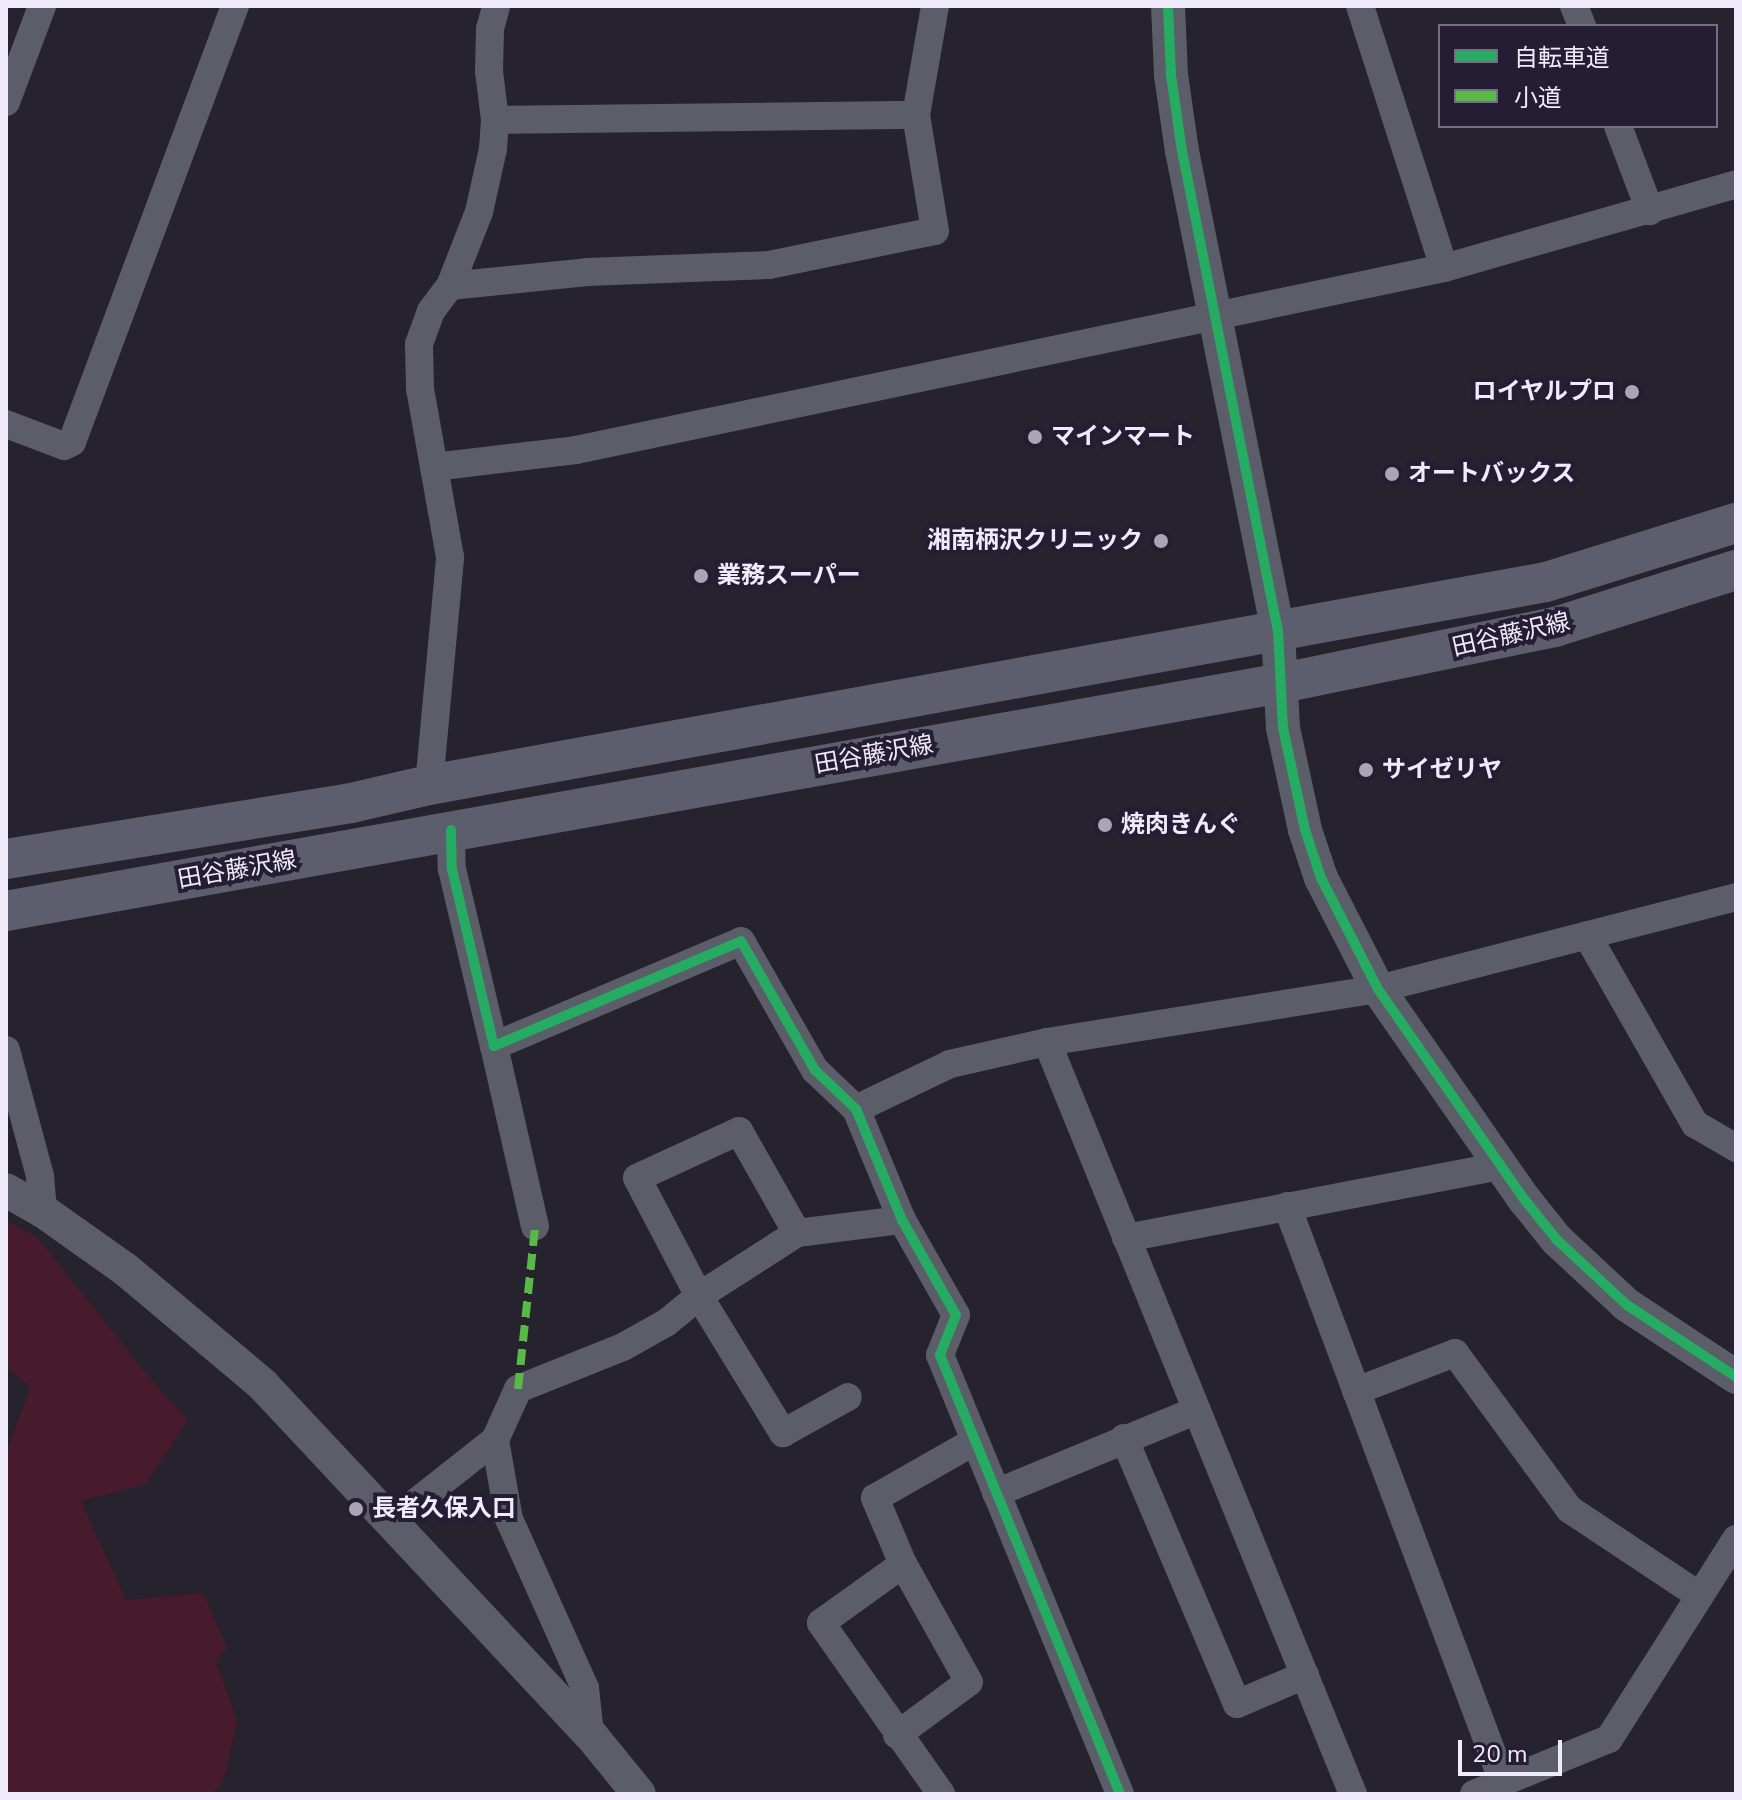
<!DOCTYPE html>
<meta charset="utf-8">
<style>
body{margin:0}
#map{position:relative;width:1742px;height:1800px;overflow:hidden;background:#26222e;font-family:"Nunito Sans","Noto Sans JP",sans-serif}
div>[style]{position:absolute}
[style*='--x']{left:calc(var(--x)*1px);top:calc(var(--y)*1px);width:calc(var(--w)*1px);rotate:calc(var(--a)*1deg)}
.green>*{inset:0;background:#471b2b}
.minor>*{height:28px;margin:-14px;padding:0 14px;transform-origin:14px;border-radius:14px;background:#5b5d68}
.tertiary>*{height:34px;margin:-17px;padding:0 17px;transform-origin:17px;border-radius:17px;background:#5b5d68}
.secondary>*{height:40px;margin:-20px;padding:0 20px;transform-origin:20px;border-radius:20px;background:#5d5e6d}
.quiet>*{height:8px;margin-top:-4px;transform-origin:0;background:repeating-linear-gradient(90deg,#58b947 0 16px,transparent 0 24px)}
.cycleway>*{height:10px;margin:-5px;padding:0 5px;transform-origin:5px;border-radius:5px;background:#26ab63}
.dots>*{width:22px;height:22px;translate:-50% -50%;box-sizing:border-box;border:4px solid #251d33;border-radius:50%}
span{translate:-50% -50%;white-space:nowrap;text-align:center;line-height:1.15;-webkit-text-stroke:8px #251d33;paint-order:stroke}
.poi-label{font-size:24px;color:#f0ebfa;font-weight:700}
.right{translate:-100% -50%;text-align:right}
.left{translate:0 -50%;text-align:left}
.street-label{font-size:24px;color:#f0ebfa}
.frame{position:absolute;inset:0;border:8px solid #f0ebfa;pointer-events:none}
.legend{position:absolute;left:1438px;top:24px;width:280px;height:104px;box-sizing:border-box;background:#251d33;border:2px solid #766f83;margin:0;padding:10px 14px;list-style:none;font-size:24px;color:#f0ebfa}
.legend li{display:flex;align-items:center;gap:16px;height:40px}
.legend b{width:40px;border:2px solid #766f83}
.scale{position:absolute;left:1458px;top:1740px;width:104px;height:36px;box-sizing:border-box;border:4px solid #f0ebfa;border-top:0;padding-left:10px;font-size:24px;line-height:28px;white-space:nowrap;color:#f0ebfa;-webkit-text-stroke:6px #251d33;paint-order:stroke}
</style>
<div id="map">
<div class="green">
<i style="clip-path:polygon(6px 1221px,38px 1238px,152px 1381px,188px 1420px,146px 1484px,81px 1501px,126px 1600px,203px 1593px,227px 1647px,216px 1662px,237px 1721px,225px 1776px,213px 1794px,6px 1794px,6px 1454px,30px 1387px,6px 1367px)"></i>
</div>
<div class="minor">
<i style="--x:1360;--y:6;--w:275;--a:72.2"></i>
<i style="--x:1574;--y:6;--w:22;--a:68"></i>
<i style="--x:6;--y:102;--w:103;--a:-69.4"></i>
<i style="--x:495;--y:120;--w:421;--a:-0.7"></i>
<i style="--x:1618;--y:126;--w:91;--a:69.4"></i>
<i style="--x:450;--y:286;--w:138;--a:-5.8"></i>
<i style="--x:587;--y:272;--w:182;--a:-2.2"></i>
<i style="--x:769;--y:265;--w:169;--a:-11.6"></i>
<i style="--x:935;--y:231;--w:118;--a:-99.3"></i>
<i style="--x:916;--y:115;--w:111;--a:-80.1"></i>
<i style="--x:6;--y:424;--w:62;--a:20.8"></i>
<i style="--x:64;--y:446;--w:9;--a:-27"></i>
<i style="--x:72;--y:442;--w:465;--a:-69.5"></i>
<i style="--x:434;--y:467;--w:143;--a:-6.8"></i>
<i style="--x:576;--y:450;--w:887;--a:-11.84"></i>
<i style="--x:1444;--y:268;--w:304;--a:-16"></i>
<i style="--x:429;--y:785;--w:229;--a:-84.7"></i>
<i style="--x:450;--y:557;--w:171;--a:-100.1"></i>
<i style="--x:420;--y:389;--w:45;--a:-91.3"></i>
<i style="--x:419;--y:344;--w:35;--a:-70"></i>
<i style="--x:431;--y:311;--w:31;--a:-53"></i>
<i style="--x:450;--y:286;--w:79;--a:-68.6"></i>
<i style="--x:479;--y:212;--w:65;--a:-77.5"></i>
<i style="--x:493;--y:149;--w:29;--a:-86"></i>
<i style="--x:495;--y:120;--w:49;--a:-97"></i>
<i style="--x:489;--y:71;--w:42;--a:-88.6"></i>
<i style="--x:490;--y:29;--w:24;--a:-75"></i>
<i style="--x:451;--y:830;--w:39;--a:89"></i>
<i style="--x:452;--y:869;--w:182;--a:76.7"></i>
<i style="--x:494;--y:1046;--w:268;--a:-23"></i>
<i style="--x:741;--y:941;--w:149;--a:60.2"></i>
<i style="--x:815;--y:1070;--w:57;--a:43.6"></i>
<i style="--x:856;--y:1109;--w:120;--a:67.5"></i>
<i style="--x:902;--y:1220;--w:109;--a:60.4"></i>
<i style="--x:956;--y:1315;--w:43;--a:111.8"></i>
<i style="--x:940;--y:1355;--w:474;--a:67.7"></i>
<i style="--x:1587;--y:935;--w:218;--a:60.3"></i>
<i style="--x:1695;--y:1124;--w:48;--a:30.3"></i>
<i style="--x:1047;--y:1042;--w:812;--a:67.86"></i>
<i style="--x:494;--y:1046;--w:185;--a:77.2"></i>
<i style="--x:6;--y:1050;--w:131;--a:74.9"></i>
<i style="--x:40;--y:1176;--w:35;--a:85"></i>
<i style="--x:856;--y:1109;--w:104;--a:-25.6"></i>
<i style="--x:950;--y:1064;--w:99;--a:-12.8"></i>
<i style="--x:1047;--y:1042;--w:335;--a:-9.1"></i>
<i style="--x:1378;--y:989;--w:370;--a:-14.4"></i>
<i style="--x:1287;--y:1206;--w:615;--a:69.44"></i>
<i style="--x:797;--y:1233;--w:117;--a:-119.6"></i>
<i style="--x:739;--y:1131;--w:112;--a:155.3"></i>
<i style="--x:637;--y:1178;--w:133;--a:62.3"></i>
<i style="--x:699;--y:1296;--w:161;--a:58.5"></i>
<i style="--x:783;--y:1433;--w:74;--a:-29"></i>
<i style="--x:1126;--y:1238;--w:381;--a:-10.9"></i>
<i style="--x:1356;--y:1391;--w:106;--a:-21"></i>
<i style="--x:1455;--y:1353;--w:193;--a:53.8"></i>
<i style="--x:1569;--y:1509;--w:157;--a:33.6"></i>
<i style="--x:1124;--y:1438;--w:289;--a:67"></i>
<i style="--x:1237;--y:1704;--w:74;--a:-23.1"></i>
<i style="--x:495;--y:1440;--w:80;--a:80"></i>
<i style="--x:509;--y:1519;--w:185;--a:65.8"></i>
<i style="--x:585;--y:1688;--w:46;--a:83.8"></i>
<i style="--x:996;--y:1493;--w:217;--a:-22.4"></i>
<i style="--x:391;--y:1522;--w:132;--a:-38.3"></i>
<i style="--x:495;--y:1440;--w:56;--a:-65.7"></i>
<i style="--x:518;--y:1389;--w:113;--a:-21.8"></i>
<i style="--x:623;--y:1347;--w:49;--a:-29.2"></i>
<i style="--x:666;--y:1323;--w:43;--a:-39.3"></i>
<i style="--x:699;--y:1296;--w:117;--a:-32.7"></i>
<i style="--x:797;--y:1233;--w:106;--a:-7.1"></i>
<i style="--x:903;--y:1564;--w:101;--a:144.3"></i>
<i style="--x:821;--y:1623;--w:209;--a:54.9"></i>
<i style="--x:897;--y:1735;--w:89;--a:-36.4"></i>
<i style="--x:969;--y:1682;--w:135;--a:-119.2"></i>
<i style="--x:903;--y:1564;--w:72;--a:-113"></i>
<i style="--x:875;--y:1498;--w:113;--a:-29.7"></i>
<i style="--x:1474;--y:1794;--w:146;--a:-22.2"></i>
<i style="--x:1609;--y:1739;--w:237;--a:-57.6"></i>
</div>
<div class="tertiary">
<i style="--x:1168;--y:6;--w:69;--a:87.5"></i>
<i style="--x:1171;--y:75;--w:77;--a:81.8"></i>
<i style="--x:1182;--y:151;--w:489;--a:78.7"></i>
<i style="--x:1278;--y:630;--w:98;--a:87.1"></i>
<i style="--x:1283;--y:728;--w:104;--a:77.8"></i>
<i style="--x:1305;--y:830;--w:51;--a:71.6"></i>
<i style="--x:1321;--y:878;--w:125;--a:62.8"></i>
<i style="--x:1378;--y:989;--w:256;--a:55.2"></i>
<i style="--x:1524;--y:1199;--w:53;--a:51.2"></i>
<i style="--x:1557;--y:1240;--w:96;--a:42.9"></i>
<i style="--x:1627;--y:1305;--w:131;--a:33.4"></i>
<i style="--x:6;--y:1190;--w:43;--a:29.6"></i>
<i style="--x:43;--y:1211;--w:100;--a:35.3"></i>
<i style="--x:125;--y:1269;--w:180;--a:40"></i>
<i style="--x:263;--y:1385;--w:478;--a:46.9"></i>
<i style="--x:590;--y:1734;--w:77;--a:50.8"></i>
</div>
<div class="secondary">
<i style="--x:6;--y:859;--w:350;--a:-9.2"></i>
<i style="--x:351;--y:803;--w:80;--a:-13"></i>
<i style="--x:429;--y:785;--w:1135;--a:-10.3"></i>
<i style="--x:1546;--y:582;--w:199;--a:-17.3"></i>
<i style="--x:6;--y:911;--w:1296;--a:-10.13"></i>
<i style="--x:1282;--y:683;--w:279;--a:-11.6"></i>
<i style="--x:1555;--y:627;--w:190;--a:-17.5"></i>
</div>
<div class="quiet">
<i style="--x:518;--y:1389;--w:164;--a:-84"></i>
</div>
<div class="cycleway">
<i style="--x:1168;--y:6;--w:69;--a:87.5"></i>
<i style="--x:1171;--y:75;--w:77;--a:81.8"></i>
<i style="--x:1182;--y:151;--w:489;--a:78.7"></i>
<i style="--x:1278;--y:630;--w:98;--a:87.1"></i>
<i style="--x:1283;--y:728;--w:104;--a:77.8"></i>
<i style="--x:1305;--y:830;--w:51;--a:71.6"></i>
<i style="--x:1321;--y:878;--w:125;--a:62.8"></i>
<i style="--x:1378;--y:989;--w:256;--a:55.2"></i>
<i style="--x:1524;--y:1199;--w:53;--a:51.2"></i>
<i style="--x:1557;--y:1240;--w:96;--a:42.9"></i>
<i style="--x:1627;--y:1305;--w:131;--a:33.4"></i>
<i style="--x:451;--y:830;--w:39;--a:89"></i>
<i style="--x:452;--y:869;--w:182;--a:76.7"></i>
<i style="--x:494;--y:1046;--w:268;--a:-23"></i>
<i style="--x:741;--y:941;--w:149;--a:60.2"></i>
<i style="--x:815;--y:1070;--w:57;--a:43.6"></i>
<i style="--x:856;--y:1109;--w:120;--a:67.5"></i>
<i style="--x:902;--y:1220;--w:109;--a:60.4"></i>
<i style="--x:956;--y:1315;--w:43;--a:111.8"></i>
<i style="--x:940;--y:1355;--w:474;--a:67.7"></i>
</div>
<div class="dots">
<i style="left:1632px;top:392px;background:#a9a5b3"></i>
<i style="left:1035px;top:437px;background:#a9a5b3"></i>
<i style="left:1392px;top:474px;background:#a9a5b3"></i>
<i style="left:1161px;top:541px;background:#a9a5b3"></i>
<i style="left:701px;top:576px;background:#a9a5b3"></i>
<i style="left:1366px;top:770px;background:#a9a5b3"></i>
<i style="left:1105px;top:825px;background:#a9a5b3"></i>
<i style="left:356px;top:1509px;background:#a9a5b3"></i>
</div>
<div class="poi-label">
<span class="right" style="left:1616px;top:392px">ロイヤルプロ</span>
<span class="left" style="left:1051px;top:437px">マインマート</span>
<span class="left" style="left:1408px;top:474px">オートバックス</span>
<span class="right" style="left:1143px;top:541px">湘南柄沢クリニック</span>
<span class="left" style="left:717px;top:576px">業務スーパー</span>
<span class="left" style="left:1382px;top:770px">サイゼリヤ</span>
<span class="left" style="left:1121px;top:825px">焼肉きんぐ</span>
<span class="left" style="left:372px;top:1509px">長者久保入口</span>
</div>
<div class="street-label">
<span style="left:1511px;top:635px;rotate:-13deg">田谷藤沢線</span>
<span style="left:874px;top:755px;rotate:-10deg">田谷藤沢線</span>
<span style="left:237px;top:870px;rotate:-10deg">田谷藤沢線</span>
</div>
<div class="frame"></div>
<ul class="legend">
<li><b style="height:10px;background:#26ab63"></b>自転車道</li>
<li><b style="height:10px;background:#58b947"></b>小道</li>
</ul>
<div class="scale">20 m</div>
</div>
